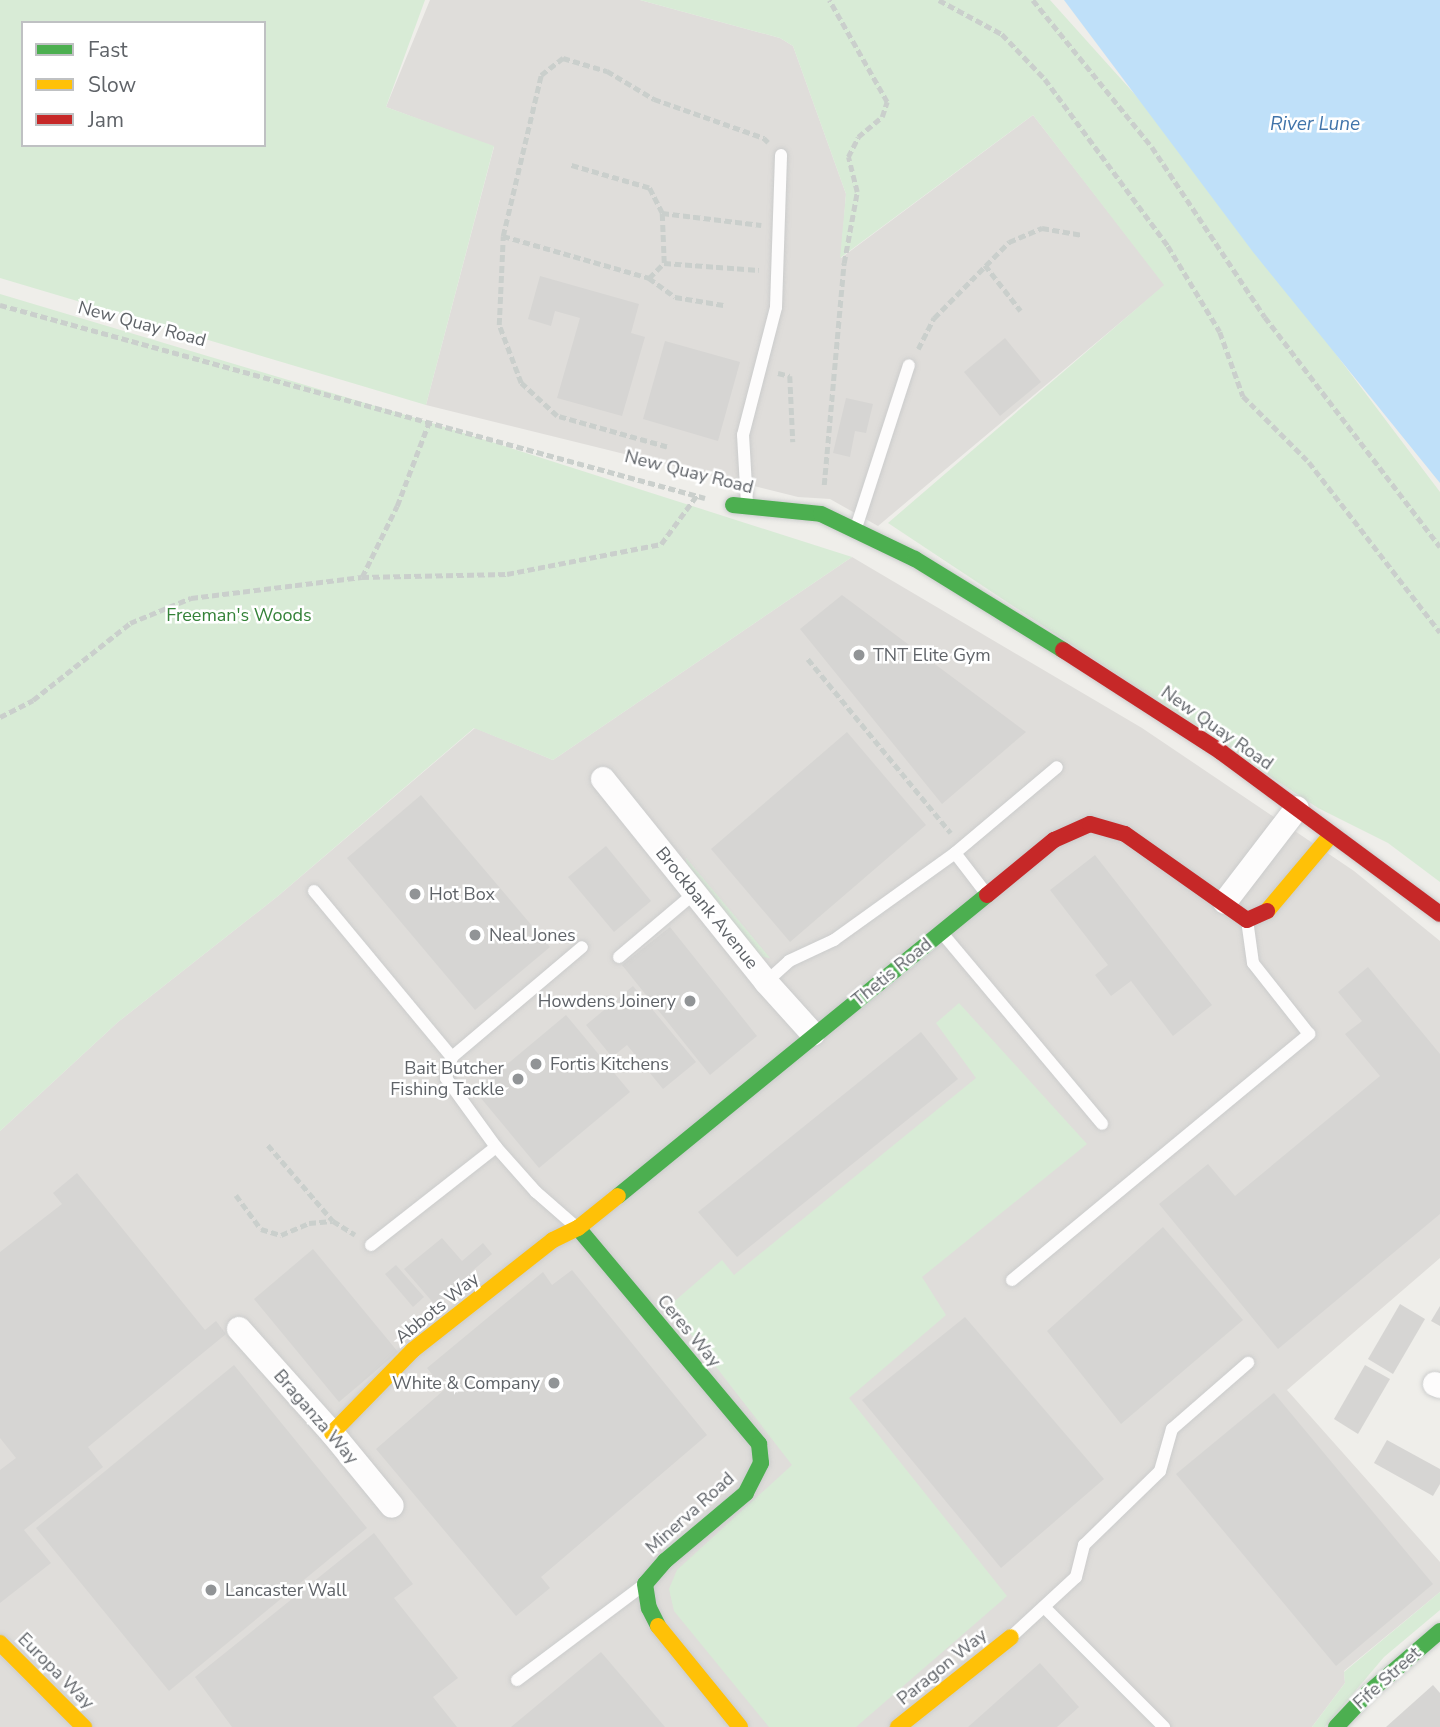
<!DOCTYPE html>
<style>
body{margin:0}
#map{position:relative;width:1440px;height:1727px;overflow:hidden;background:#efeeea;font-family:"Nunito Sans",sans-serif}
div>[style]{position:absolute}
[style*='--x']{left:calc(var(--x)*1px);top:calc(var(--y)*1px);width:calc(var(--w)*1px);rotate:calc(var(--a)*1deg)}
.industrial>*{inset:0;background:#dfddda}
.green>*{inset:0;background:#d8ebd6}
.water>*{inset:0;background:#bfe0f9}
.building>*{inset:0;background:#d6d5d3}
.path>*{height:4.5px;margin-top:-2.25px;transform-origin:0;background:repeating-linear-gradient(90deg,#cacfcc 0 7px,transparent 0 10.5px)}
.roads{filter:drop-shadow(0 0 2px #cbcccc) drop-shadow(0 0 2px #cbcccc)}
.lane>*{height:12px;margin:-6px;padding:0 6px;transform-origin:6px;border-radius:6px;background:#fdfcfc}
.street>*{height:24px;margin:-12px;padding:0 12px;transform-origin:12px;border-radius:12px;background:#fdfcfc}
.fast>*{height:16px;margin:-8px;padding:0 8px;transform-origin:8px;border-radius:8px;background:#4caf50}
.slow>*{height:16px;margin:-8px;padding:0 8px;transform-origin:8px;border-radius:8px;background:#ffc107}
.jam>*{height:16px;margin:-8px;padding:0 8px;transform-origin:8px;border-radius:8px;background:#c62828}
.dots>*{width:19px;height:19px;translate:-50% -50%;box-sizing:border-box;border:4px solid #fff;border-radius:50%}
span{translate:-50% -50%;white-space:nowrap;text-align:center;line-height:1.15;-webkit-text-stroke:5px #fff;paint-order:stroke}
.street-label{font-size:18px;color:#5f6368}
.park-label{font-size:18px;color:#348238}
.poi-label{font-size:18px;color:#5f6368}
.left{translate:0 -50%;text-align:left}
.right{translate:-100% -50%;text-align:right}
.water-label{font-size:19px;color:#4174aa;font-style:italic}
.legend{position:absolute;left:21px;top:21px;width:245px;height:126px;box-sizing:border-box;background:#fff;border:2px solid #bfc1c3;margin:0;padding:9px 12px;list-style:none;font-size:21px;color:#5f6368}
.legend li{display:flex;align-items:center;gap:14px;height:35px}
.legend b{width:35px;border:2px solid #bfc1c3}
</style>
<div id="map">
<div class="industrial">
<i style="clip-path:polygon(430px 0,640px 0,780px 38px,793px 46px,846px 194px,841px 258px,1033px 115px,1165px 285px,878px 526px,830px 499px,798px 497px,426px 405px,494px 147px,386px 107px)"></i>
<i style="clip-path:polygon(852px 557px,1142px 728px,1354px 871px,1440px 941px,1440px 1258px,1287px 1390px,1440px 1562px,1440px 1592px,1344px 1671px,1345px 1683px,1312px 1727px,0 1727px,0 1131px,118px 1022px,278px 896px,475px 728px,553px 760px)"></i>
</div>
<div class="green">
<i style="clip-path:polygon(evenodd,0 0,425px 0,386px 107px,494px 146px,426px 405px,0 278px,0 0,23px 23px,264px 23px,264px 145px,23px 145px,23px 23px)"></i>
<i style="clip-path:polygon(640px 0,1050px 0,1139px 99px,1252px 243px,1440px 492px,1440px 882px,1388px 843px,1318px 808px,888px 523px,1164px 285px,1033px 115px,840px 258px,846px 194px,793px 46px,780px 38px)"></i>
<i style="clip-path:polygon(0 294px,429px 422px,852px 557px,553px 760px,474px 728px,278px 896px,118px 1022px,0 1131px)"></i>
<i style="clip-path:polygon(686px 858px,770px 958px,761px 957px,687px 869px)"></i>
<i style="clip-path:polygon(959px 1003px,1087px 1144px,922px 1277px,946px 1315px,849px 1398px,1007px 1596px,856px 1727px,769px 1727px,674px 1611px,669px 1589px,677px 1570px,792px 1465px,669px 1306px,722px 1260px,734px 1275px,976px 1078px,936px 1023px)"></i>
<i style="clip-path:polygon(1440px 1592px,1440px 1610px,1384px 1657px,1325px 1727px,1312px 1727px,1345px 1683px,1344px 1672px)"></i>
</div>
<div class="water">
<i style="clip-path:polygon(1064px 0,1440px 0,1440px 483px,1253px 252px)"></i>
</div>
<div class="building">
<i style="clip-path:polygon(540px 276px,639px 304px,631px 333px,645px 337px,622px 416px,557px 398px,580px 318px,555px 311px,551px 326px,528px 319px)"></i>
<i style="clip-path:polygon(1005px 338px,1041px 382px,1000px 416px,964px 372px)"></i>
<i style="clip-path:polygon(665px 341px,740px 362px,718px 441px,643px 419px)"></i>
<i style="clip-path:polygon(846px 398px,873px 404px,866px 433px,855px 431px,850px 457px,833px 453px)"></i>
<i style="clip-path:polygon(842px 595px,1026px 732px,942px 804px,800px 629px)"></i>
<i style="clip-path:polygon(847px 732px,926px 825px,790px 942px,711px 849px)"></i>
<i style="clip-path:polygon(421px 795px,550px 947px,475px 1010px,347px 858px)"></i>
<i style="clip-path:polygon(606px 846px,651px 901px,614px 932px,568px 877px)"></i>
<i style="clip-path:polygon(1095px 855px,1212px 1005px,1173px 1036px,1131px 981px,1111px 996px,1095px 975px,1108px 965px,1050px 890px)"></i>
<i style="clip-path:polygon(670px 927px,757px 1036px,710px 1075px,622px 965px)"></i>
<i style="clip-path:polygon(1368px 967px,1440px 1054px,1440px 1214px,1278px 1349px,1159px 1204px,1208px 1164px,1235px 1196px,1380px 1076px,1345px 1034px,1362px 1021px,1338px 992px)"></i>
<i style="clip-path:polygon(633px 986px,696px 1062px,663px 1089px,627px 1045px,612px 1057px,586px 1025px)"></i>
<i style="clip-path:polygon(566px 1015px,630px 1092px,539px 1168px,475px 1091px)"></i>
<i style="clip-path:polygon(921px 1032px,958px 1079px,737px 1257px,698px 1212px)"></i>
<i style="clip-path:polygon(77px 1173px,205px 1330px,216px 1321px,226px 1334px,88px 1447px,103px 1467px,24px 1530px,51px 1563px,0 1603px,0 1470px,16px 1458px,0 1438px,0 1252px,62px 1204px,53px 1193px)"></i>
<i style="clip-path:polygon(1163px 1227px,1243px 1320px,1121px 1424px,1047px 1331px)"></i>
<i style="clip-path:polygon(442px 1238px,462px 1261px,483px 1243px,492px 1254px,471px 1272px,474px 1275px,436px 1306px,404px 1269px)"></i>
<i style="clip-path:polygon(313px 1249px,398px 1352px,339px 1402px,254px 1299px)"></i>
<i style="clip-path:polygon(396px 1265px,424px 1297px,413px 1307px,385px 1274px)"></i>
<i style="clip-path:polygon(572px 1270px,707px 1435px,541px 1577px,550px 1588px,516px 1616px,376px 1449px,444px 1390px,427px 1368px,543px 1272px,552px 1285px)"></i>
<i style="clip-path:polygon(1400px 1304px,1425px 1319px,1393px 1374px,1368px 1359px)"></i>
<i style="clip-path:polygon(1440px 1306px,1440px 1326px,1431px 1321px)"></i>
<i style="clip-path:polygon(965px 1317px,1104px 1479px,1001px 1568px,862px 1400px)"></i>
<i style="clip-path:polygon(234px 1365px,367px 1528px,169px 1691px,36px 1528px)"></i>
<i style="clip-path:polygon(1365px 1365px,1390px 1379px,1358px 1434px,1334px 1419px)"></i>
<i style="clip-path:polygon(1274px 1393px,1433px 1584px,1336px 1666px,1176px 1474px)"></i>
<i style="clip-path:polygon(1387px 1440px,1440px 1469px,1440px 1484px,1433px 1496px,1374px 1463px)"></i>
<i style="clip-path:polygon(374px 1533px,413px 1584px,394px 1598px,458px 1678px,433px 1697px,457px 1727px,232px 1727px,195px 1677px)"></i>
<i style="clip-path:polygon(601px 1652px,665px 1727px,511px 1727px)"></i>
<i style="clip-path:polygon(1040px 1663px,1079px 1707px,1057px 1727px,968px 1727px)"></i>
<i style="clip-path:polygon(1433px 1685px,1440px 1693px,1440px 1727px,1386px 1727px)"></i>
</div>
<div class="path">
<i style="--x:939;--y:0;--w:72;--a:28.4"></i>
<i style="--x:1002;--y:34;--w:62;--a:46.3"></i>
<i style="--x:1045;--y:79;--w:207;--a:53.6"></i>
<i style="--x:1168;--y:246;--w:100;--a:58.8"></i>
<i style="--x:1220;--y:332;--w:68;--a:70.2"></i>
<i style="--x:1243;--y:396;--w:93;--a:45"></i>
<i style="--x:1309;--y:462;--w:215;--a:52.4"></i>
<i style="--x:1033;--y:0;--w:189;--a:51"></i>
<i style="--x:1152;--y:147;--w:204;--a:56.4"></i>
<i style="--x:1265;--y:317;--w:289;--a:52.7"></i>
<i style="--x:662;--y:213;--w:100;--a:6.9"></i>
<i style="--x:503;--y:236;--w:152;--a:16"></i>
<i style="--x:649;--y:278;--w:21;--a:-45"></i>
<i style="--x:664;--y:263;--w:50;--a:-92.3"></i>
<i style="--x:662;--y:213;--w:28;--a:-117"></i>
<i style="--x:649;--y:188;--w:82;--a:-163.8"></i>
<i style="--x:664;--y:263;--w:95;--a:4.2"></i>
<i style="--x:985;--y:265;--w:58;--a:52"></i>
<i style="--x:649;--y:278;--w:32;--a:36"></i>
<i style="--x:675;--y:297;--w:49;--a:9.5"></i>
<i style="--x:0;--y:305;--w:731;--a:15.31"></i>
<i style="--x:918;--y:349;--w:35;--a:-63"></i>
<i style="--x:934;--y:318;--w:107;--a:-45.4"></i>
<i style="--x:1009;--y:242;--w:36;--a:-23"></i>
<i style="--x:1042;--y:228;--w:41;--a:9.9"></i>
<i style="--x:778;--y:373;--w:12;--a:14"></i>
<i style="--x:790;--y:376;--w:66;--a:87.4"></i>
<i style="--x:667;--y:447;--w:114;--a:-164.3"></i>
<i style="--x:557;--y:416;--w:49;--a:-137.5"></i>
<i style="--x:521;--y:383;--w:62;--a:-110.8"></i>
<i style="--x:499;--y:325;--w:89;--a:-87.4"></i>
<i style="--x:503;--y:236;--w:165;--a:-76.7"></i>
<i style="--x:541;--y:75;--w:28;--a:-38"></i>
<i style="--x:563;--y:58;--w:46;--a:16.5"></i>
<i style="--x:607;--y:71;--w:55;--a:30.8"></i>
<i style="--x:654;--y:99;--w:117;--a:19.5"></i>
<i style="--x:764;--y:138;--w:6;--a:45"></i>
<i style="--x:824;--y:485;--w:223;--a:-84.9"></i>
<i style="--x:844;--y:263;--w:72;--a:-79.6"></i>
<i style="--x:857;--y:192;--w:36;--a:-104"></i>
<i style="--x:848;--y:157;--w:22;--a:-63"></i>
<i style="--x:858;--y:137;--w:31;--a:-40"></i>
<i style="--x:882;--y:117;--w:16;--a:-72"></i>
<i style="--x:887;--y:102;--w:117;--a:-119.6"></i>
<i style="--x:362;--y:577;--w:145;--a:-1.2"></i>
<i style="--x:507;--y:574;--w:157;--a:-11"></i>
<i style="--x:661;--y:544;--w:61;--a:-53.7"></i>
<i style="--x:808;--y:659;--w:225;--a:50.6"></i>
<i style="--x:0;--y:717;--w:37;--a:-27"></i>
<i style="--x:33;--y:700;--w:124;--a:-38.4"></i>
<i style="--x:130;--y:623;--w:66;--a:-22.3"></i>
<i style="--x:191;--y:598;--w:172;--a:-7"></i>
<i style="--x:362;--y:577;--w:79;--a:-63.8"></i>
<i style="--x:397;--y:506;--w:90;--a:-69.1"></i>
<i style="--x:268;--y:1145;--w:100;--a:49.5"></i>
<i style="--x:333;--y:1221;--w:26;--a:32"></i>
<i style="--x:236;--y:1195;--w:42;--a:53.7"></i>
<i style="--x:261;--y:1229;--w:21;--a:17"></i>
<i style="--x:281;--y:1235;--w:30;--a:-23"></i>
<i style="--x:309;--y:1223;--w:23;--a:-5"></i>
</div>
<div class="roads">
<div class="lane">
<i style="--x:747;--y:504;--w:69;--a:-93.3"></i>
<i style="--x:743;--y:435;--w:132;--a:-75.5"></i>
<i style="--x:776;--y:307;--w:152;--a:-88.1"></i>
<i style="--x:856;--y:528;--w:171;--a:-72"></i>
<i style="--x:314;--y:891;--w:216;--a:50.3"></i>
<i style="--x:985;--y:892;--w:49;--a:-127.6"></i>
<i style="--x:955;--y:853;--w:133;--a:-40.1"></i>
<i style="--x:942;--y:933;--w:249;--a:50"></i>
<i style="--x:619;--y:957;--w:101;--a:-40.2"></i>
<i style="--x:766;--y:982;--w:31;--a:-42"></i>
<i style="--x:789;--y:961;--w:50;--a:-25"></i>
<i style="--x:834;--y:940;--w:149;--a:-35.7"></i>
<i style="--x:575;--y:1226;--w:52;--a:-138.9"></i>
<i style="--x:536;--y:1192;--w:60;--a:-131.6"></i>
<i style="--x:496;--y:1147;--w:85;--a:-125.9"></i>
<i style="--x:446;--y:1078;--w:22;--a:-74"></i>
<i style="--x:452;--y:1057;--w:170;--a:-40.2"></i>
<i style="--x:371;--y:1245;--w:159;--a:-38.1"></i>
<i style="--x:1012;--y:1280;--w:386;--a:-39.6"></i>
<i style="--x:1309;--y:1034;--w:90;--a:-128.3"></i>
<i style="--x:1253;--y:963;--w:43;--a:-97.9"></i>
<i style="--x:1044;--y:1607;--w:170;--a:45"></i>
<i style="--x:1012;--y:1636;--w:87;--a:-42.7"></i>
<i style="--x:1076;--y:1577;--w:33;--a:-76"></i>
<i style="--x:1084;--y:1545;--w:106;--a:-44.2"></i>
<i style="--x:1160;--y:1471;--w:44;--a:-74.1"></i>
<i style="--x:1172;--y:1429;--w:101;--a:-41"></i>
<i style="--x:517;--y:1680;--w:156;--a:-36.9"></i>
</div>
<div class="street">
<i style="--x:603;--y:779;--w:260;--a:51.2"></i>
<i style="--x:766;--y:982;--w:70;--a:47.9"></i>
<i style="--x:1225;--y:902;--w:118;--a:-52.5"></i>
<i style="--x:239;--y:1329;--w:140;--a:48.2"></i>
<i style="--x:332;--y:1433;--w:94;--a:50.6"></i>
<i style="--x:1435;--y:1384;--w:5;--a:22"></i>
</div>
<div class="fast">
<i style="--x:733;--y:505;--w:88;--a:5.8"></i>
<i style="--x:821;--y:514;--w:104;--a:25.6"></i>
<i style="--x:915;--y:559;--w:174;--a:31.6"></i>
<i style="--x:618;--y:1196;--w:476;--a:-39.2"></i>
<i style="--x:578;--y:1228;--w:282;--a:50"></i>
<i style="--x:759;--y:1444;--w:19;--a:84"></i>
<i style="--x:761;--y:1463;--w:34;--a:117"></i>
<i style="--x:746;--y:1493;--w:106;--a:140"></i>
<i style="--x:665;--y:1561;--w:30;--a:131"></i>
<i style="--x:645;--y:1584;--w:24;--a:81"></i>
<i style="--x:649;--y:1608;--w:20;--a:63"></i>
<i style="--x:1336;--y:1727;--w:47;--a:-46.7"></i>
<i style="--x:1368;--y:1693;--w:95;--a:-40.7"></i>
</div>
<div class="slow">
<i style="--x:1267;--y:911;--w:99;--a:-49.9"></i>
<i style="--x:332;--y:1433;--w:116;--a:-45.7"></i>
<i style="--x:413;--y:1350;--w:178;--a:-38.2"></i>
<i style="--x:553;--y:1240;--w:28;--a:-26"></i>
<i style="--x:578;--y:1228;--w:51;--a:-38.7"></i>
<i style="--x:658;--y:1626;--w:130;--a:50.9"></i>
<i style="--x:0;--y:1643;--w:119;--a:45"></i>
<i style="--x:898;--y:1727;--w:144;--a:-38.5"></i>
</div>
<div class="jam">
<i style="--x:1063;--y:650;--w:188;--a:32.8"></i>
<i style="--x:1221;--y:752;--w:272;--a:36.5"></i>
<i style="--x:987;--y:895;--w:87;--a:-39.4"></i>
<i style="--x:1054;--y:840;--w:39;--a:-24"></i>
<i style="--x:1090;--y:824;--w:36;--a:16"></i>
<i style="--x:1125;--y:834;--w:149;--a:35.2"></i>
<i style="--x:1247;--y:920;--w:22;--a:-24"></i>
</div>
</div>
<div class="dots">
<i style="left:859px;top:655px;background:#919496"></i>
<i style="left:415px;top:894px;background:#919496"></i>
<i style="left:475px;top:935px;background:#919496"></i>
<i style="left:690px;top:1001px;background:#919496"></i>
<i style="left:536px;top:1064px;background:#919496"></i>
<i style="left:518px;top:1079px;background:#919496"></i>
<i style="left:554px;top:1383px;background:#919496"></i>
<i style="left:211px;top:1590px;background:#919496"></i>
</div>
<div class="street-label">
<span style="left:142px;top:324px;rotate:15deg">New Quay Road</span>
<span style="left:689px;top:472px;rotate:14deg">New Quay Road</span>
<span style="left:1217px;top:728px;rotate:35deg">New Quay Road</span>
<span style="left:707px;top:908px;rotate:51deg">Brockbank Avenue</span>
<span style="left:892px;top:972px;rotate:-39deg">Thetis Road</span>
<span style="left:437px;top:1308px;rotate:-39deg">Abbots Way</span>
<span style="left:689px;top:1331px;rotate:50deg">Ceres Way</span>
<span style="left:316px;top:1417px;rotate:49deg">Braganza Way</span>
<span style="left:690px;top:1513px;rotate:-42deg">Minerva Road</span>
<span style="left:942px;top:1667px;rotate:-39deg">Paragon Way</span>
<span style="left:56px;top:1671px;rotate:45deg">Europa Way</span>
<span style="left:1387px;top:1678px;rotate:-42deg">Fife Street</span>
</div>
<div class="park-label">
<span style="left:239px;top:615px">Freeman's Woods</span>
</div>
<div class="poi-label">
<span class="left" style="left:873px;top:655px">TNT Elite Gym</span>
<span class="left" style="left:429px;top:894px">Hot Box</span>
<span class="left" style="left:489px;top:935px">Neal Jones</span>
<span class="right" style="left:676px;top:1001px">Howdens Joinery</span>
<span class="left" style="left:550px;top:1064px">Fortis Kitchens</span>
<span class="right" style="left:504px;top:1079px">Bait Butcher<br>Fishing Tackle</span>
<span class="right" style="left:540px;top:1383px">White &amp; Company</span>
<span class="left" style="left:225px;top:1590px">Lancaster Wall</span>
</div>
<div class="water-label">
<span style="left:1315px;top:125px">River Lune</span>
</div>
<ul class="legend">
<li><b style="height:9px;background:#4caf50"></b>Fast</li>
<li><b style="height:9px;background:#ffc107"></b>Slow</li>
<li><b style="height:9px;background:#c62828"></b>Jam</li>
</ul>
</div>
